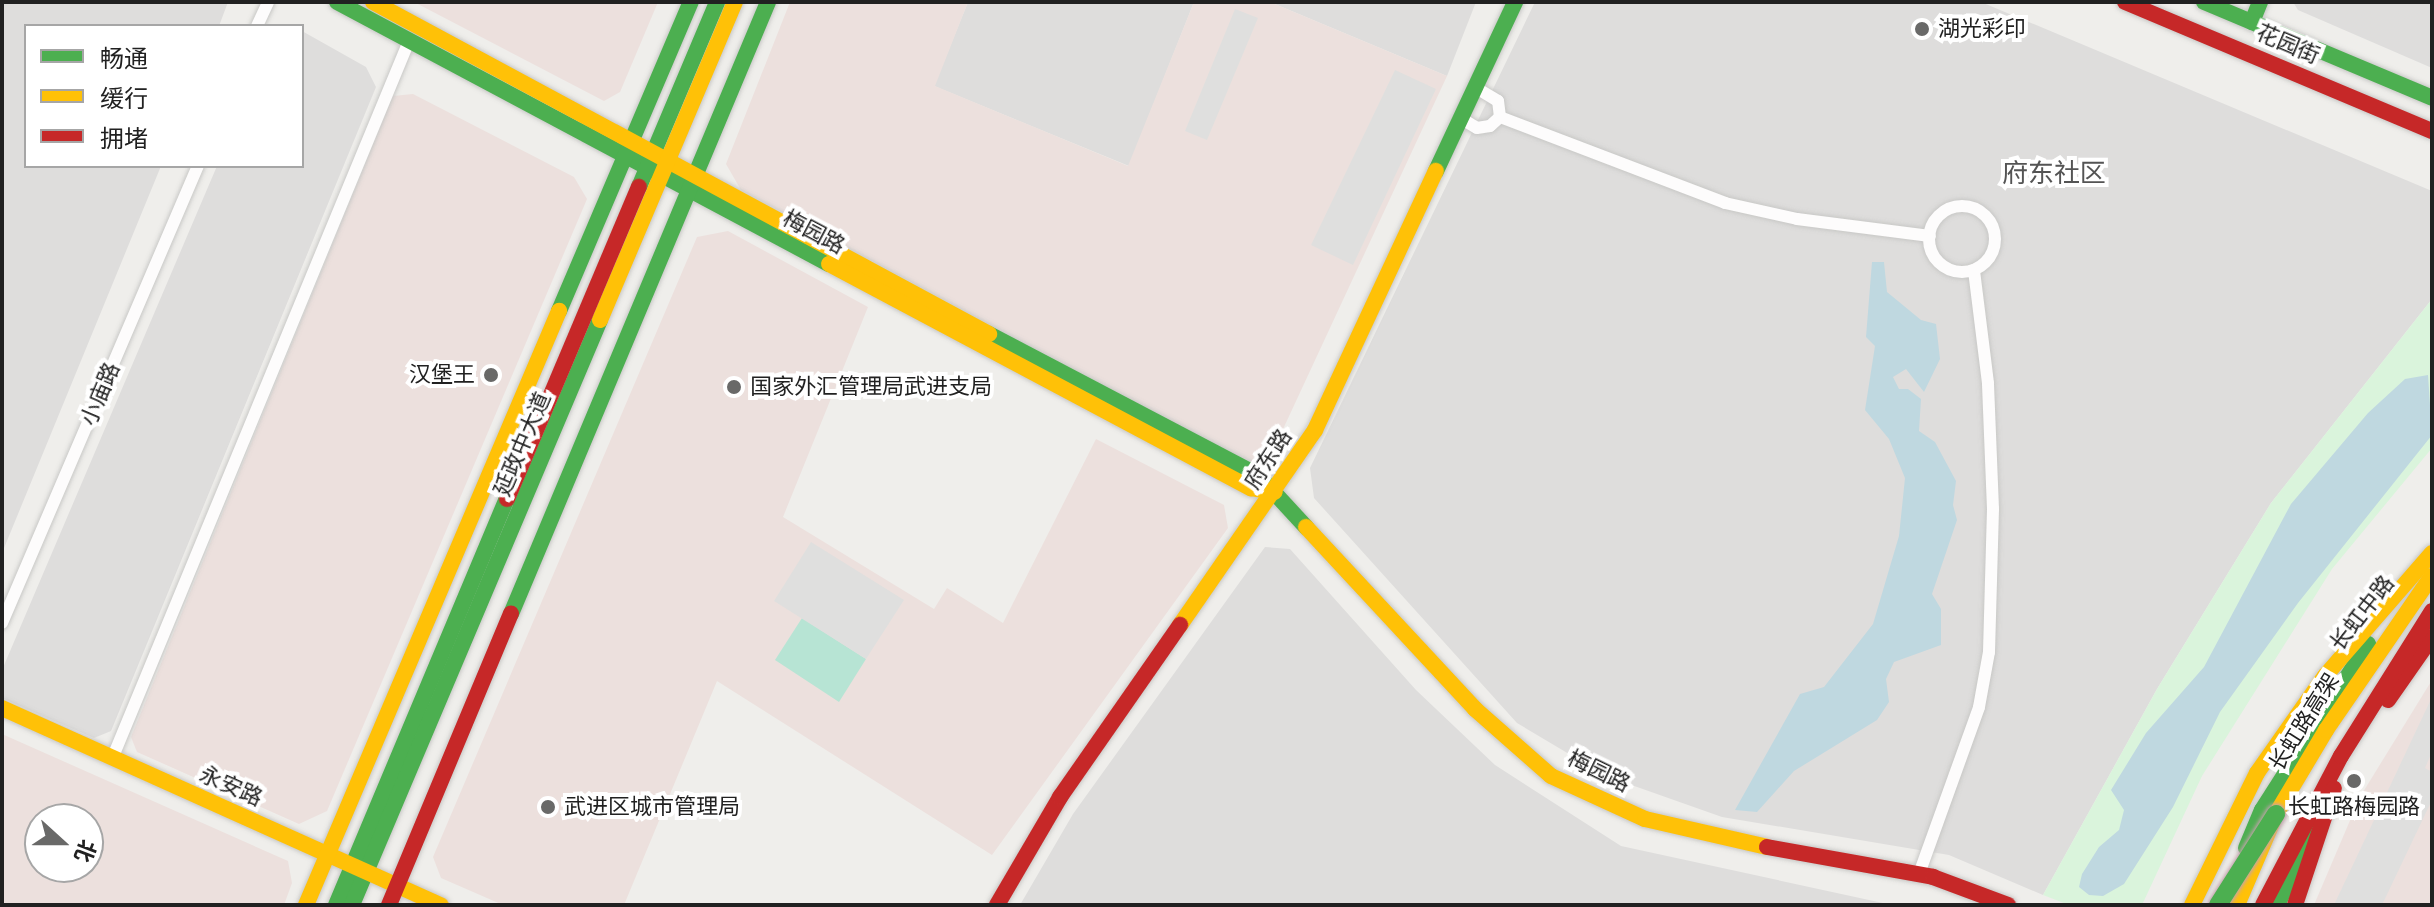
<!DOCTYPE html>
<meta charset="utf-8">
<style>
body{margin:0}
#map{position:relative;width:2434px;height:907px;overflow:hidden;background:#efeeeb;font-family:"Work Sans","Noto Sans SC",sans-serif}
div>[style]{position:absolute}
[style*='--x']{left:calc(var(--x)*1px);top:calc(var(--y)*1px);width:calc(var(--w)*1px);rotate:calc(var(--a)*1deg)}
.residential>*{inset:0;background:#dedddc}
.commercial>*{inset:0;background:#ece0dd}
.park>*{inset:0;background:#daf4dc}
.pitch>*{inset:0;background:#b7e4d4}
.parking>*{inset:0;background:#dfdfde}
.water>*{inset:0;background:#bfd8e0}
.roads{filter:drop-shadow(0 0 2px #c8c8c6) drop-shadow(0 0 2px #c8c8c6)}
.street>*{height:12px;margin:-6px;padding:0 6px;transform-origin:6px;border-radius:6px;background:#fdfcfc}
.street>.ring{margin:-6px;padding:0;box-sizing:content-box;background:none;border:12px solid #fdfcfc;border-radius:50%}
.fast>*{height:16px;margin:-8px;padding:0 8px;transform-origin:8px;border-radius:8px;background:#4caf50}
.slow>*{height:16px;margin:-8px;padding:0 8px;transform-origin:8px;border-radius:8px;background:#ffc107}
.jam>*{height:16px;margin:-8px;padding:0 8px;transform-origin:8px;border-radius:8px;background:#c62828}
.bridges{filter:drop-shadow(0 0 2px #c3a3ab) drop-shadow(0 0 2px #c3a3ab)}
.fast-bridge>*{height:18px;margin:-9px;padding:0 9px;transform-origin:9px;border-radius:9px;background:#4caf50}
.dots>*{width:22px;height:22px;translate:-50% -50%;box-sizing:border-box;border:4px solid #fff;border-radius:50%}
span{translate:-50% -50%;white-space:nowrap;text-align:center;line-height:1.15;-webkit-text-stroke:8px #fff;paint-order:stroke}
.poi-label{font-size:22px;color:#212121}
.left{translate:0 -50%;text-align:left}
.right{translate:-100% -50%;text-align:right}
.street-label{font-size:22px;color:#212121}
.quarter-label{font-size:26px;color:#545454}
.frame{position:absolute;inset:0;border:4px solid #212121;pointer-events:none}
.legend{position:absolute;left:24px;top:24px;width:280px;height:144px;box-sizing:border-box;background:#fff;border:2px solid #a6a6a6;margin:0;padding:10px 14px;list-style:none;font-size:24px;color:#212121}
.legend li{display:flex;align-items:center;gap:16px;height:40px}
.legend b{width:40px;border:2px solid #a6a6a6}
.north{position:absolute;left:24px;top:803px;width:80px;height:80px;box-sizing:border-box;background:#fff;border:2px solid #a6a6a6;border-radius:50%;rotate:111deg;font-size:22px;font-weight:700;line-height:32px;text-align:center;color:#212121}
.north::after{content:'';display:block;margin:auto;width:28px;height:36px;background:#696968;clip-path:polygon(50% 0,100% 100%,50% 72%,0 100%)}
</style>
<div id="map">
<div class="residential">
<i style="clip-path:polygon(2px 2px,228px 2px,219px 26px,26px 26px,26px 166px,161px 166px,2px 553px)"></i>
<i style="clip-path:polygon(968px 2px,1194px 2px,1129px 166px,934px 86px)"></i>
<i style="clip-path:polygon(1270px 2px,1476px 2px,1447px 76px)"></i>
<i style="clip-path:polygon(1535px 2px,1981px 2px,2432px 191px,2432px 299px,2271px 503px,2157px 689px,2043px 895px,1949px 855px,1722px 817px,1606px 776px,1517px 723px,1314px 498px,1310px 468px)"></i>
<i style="clip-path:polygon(2293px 2px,2432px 2px,2432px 68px,2298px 10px)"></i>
<i style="clip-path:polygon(302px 31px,366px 67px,376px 87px,111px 731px,94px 738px,2px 698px,2px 670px,217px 166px,302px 166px)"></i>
<i style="clip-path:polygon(1265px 547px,1290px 549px,1416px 690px,1495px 765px,1621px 846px,1892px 905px,1020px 905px,1073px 814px)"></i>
</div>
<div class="commercial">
<i style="clip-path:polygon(414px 2px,658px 2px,620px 92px,604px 101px)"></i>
<i style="clip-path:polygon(790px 2px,968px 2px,935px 86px,1128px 166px,1194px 2px,1270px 2px,1447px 76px,1271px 455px,1251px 466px,741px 190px,726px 164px)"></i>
<i style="clip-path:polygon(413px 94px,574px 177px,587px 199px,327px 811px,299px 824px,137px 752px,131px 737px,393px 96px)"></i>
<i style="clip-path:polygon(728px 231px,868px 307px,783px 517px,934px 609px,947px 588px,1003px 623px,1096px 439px,1224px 505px,1228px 528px,992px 855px,717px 681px,624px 905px,503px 905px,441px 878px,433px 857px,697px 237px)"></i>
<i style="clip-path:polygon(2432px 680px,2432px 905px,2314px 905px,2360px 797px)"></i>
<i style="clip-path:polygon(evenodd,2px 734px,288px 861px,292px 883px,284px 905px,2px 905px,2px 734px,40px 819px,88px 819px,88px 867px,40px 867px,40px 819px)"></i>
</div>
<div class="park">
<i style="clip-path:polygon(2432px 299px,2432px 448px,2332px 569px,2202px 776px,2142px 905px,2069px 905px,2043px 895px,2157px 689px,2271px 503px)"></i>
</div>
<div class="pitch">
<i style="clip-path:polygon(802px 618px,866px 659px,839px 702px,775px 660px)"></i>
</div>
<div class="parking">
<i style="clip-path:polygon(1235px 9px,1258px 18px,1207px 140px,1185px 131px)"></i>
<i style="clip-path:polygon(1395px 70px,1436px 89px,1353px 265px,1311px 245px)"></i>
<i style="clip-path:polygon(811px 542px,904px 600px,866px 659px,774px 601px)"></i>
<i style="clip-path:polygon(2432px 697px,2432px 752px,2425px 768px,2432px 772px,2432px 800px,2382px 905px,2334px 905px)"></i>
</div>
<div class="water">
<i style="clip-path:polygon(1872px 262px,1884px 262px,1887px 292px,1921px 320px,1936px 324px,1940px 359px,1924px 392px,1906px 369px,1893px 377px,1899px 389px,1908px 389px,1921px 399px,1919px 431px,1935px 442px,1956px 481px,1953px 505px,1957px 520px,1932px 594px,1941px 609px,1941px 645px,1894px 662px,1886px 679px,1889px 702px,1877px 720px,1794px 771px,1757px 812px,1735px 810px,1800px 694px,1824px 687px,1873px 624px,1899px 536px,1905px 478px,1889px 439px,1865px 410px,1875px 346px,1866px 337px)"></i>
<i style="clip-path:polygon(2428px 375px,2432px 435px,2298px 603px,2220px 712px,2173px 807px,2124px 884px,2103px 896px,2089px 895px,2079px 887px,2082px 874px,2099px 847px,2119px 830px,2124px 810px,2111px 790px,2146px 733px,2204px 667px,2291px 504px,2368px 413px,2405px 379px)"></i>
</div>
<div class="roads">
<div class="street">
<i style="--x:257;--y:26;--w:26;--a:-65"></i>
<i style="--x:1500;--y:117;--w:241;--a:20.9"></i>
<i style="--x:1725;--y:203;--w:74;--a:12.5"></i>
<i style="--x:1797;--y:219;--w:134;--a:7.3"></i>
<i style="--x:1462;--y:119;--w:17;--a:31"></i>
<i style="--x:1477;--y:128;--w:13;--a:-9"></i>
<i style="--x:1490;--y:126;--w:13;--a:-42"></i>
<i style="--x:1500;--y:117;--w:16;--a:-97"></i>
<i style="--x:1498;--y:101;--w:26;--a:-149"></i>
<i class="ring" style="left:1929px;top:206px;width:54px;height:54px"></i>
<i style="--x:2;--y:623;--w:497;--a:-66.8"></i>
<i style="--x:112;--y:759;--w:777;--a:-67.53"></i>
<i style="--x:1919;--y:874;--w:177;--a:-70.2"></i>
<i style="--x:1979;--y:707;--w:56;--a:-79.7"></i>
<i style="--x:1989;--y:652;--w:143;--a:-88.4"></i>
<i style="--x:1993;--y:509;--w:126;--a:-92.3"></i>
<i style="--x:1988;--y:383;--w:114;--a:-97.1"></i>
</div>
<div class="fast">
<i style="--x:337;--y:2;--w:557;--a:28.04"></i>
<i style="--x:2204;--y:2;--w:247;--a:22.8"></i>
<i style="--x:2252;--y:22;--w:22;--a:-68"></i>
<i style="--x:1436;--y:171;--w:187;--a:-64.9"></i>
<i style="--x:639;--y:187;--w:201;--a:-67.1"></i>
<i style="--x:559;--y:311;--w:336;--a:-66.9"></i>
<i style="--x:989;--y:334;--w:304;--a:27.7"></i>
<i style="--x:1258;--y:475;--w:71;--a:47.3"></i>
<i style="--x:511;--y:614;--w:664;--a:-67.22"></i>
<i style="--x:2246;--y:848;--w:41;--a:-67.2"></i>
<i style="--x:2262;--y:810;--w:197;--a:-57.4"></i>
<i style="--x:336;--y:905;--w:441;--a:-67.2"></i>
<i style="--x:352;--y:905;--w:635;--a:-67.03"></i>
<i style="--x:2277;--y:905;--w:84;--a:-63.7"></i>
</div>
<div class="slow">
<i style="--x:373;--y:2;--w:700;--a:28.32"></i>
<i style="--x:829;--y:264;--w:478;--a:28"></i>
<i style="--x:1251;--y:488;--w:24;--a:9"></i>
<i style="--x:600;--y:320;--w:345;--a:-67"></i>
<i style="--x:1306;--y:527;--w:248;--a:47.1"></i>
<i style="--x:1475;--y:709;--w:101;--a:41.4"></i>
<i style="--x:1551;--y:776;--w:103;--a:24.6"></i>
<i style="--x:1645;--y:819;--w:125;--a:12.9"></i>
<i style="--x:1180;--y:625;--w:237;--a:-55.3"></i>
<i style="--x:1315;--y:430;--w:286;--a:-65"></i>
<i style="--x:2;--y:708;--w:481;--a:24.2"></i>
<i style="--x:306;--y:905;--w:646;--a:-66.93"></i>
<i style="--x:2192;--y:905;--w:147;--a:-63.8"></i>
<i style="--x:2257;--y:773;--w:118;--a:-55"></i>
<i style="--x:2325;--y:676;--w:163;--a:-49"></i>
<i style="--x:2237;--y:905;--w:99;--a:-66.8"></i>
<i style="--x:2276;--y:814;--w:98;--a:-59.2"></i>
<i style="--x:2326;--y:730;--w:187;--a:-55.5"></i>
</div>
<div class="jam">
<i style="--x:2125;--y:2;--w:333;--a:22.8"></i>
<i style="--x:507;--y:499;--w:339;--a:-67.1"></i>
<i style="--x:2388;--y:700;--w:77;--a:-55.1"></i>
<i style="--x:1767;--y:847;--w:169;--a:10.2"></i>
<i style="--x:1933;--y:877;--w:80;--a:20.5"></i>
<i style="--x:389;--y:905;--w:316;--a:-67.3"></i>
<i style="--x:997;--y:905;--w:125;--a:-59.7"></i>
<i style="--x:1060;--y:797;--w:210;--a:-55.1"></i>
<i style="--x:2263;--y:905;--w:168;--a:-62.4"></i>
<i style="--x:2341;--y:756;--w:171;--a:-57.9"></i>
<i style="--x:2295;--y:905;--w:123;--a:-71.6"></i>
</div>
</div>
<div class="bridges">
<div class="fast-bridge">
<i style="--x:2218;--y:905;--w:108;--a:-57.5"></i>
</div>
</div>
<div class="dots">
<i style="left:1922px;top:29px;background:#696968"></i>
<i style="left:491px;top:375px;background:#696968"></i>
<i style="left:734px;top:387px;background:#696968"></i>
<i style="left:2354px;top:781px;background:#696968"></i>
<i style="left:548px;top:807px;background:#696968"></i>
</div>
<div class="poi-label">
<span class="left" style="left:1938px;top:29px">湖光彩印</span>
<span class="right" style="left:475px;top:375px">汉堡王</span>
<span class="left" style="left:750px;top:387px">国家外汇管理局武进支局</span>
<span class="left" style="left:564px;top:807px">武进区城市管理局</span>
<span style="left:2354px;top:807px">长虹路梅园路</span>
</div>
<div class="street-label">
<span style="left:2288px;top:44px;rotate:23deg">花园街</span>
<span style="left:814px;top:232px;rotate:28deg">梅园路</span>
<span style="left:100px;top:394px;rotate:-67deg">小庙路</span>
<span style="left:522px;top:444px;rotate:-67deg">延政中大道</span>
<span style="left:1268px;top:459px;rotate:-57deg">府东路</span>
<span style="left:2362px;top:613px;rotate:-52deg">长虹中路</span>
<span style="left:2304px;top:722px;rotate:-58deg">长虹路高架</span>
<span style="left:1599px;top:771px;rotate:26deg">梅园路</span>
<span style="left:231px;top:786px;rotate:24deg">永安路</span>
</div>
<div class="quarter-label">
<span style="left:2054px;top:174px">府东社区</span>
</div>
<div class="frame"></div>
<ul class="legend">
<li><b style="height:10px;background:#4caf50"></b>畅通</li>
<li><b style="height:10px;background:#ffc107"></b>缓行</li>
<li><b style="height:10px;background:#c62828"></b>拥堵</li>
</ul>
<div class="north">北</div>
</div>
